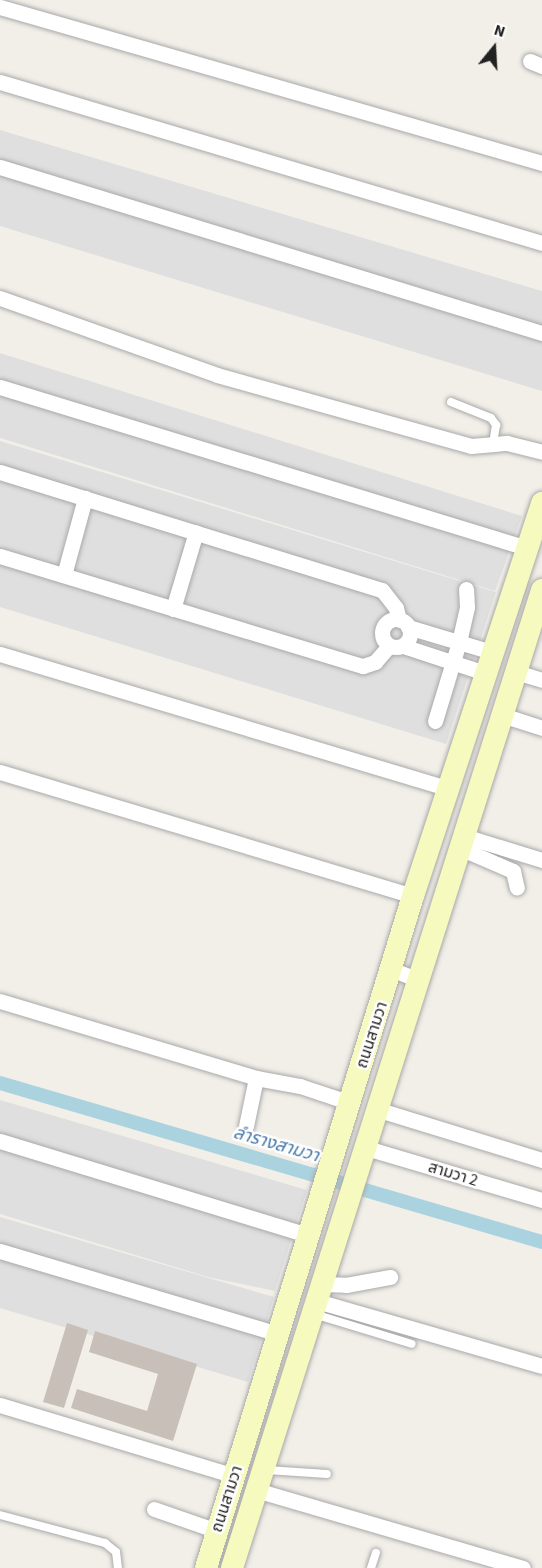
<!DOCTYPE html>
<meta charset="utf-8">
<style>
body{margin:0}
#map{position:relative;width:542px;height:1568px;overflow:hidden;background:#f2efe9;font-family:"Source Sans 3","Noto Sans Thai",sans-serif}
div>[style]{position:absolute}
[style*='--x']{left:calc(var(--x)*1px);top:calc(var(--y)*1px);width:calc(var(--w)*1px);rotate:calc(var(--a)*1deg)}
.residential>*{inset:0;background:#e0dfdf}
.canal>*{height:14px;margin:-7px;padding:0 7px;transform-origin:7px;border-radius:7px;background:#aad3df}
.building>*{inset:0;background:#c7bfb8}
.roads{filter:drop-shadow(0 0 2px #a9a9a9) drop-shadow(0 0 2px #a9a9a9)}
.lane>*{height:8px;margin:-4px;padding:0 4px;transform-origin:4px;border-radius:4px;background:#fff}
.street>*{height:15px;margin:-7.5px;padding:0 7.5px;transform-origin:7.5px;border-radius:7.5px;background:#fff}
.street>.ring{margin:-7.5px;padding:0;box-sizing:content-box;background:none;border:15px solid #fff;border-radius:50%}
.secondary>*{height:22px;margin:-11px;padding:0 11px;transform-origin:11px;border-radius:11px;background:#f7fabf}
span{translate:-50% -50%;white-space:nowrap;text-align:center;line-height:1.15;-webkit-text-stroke:5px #fff;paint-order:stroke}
.street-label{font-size:16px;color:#222}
.water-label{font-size:18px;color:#4a7aab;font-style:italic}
.north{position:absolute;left:464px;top:18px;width:60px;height:60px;-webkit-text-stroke:4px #fff;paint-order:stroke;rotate:18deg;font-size:16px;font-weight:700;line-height:24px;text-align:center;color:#222}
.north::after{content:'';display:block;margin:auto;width:21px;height:27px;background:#222;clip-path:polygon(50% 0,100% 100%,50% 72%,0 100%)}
</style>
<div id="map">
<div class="residential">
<i style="clip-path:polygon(0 130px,542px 291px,542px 391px,0 226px)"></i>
<i style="clip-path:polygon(0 353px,522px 516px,495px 591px,0 438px)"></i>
<i style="clip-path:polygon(0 441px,496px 592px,446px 744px,0 607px)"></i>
<i style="clip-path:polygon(0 1100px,307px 1190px,275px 1291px,208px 1277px,0 1214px)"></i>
<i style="clip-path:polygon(0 1217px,274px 1297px,248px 1382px,0 1308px)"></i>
</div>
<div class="canal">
<i style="--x:0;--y:1083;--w:565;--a:16.35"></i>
</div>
<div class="building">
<i style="clip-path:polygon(67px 1323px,88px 1330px,64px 1408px,43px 1402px)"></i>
<i style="clip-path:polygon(95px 1331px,197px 1364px,173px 1441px,71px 1408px,77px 1389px,147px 1411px,158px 1374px,89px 1352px)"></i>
</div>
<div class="roads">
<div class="lane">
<i style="--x:451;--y:402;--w:43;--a:21.8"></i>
<i style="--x:491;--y:418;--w:9;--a:54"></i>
<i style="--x:496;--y:425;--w:20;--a:99"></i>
<i style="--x:314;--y:1314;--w:102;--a:17"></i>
<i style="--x:267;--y:1470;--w:60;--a:3.8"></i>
<i style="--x:0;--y:1515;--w:109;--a:14.9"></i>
<i style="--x:105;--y:1543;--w:14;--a:39"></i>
<i style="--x:116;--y:1552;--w:16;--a:83"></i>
<i style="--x:371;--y:1568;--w:16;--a:-72"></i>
</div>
<div class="street">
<i style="--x:0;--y:7;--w:564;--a:16.06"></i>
<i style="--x:530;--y:61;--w:13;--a:23"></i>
<i style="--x:0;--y:82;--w:565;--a:16.54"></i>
<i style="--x:0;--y:167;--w:567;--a:17.03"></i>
<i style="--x:0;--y:298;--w:230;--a:19.5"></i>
<i style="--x:217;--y:375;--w:264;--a:15.6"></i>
<i style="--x:471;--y:446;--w:36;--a:-5"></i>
<i style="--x:507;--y:443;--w:36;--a:14"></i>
<i style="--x:0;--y:387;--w:551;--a:16.99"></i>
<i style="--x:0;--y:472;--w:400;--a:17.2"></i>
<i style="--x:382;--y:590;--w:23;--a:52"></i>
<i style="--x:396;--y:608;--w:12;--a:76"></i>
<i style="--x:0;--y:556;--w:379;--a:16.9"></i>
<i style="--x:363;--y:666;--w:13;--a:-18"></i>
<i style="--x:375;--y:662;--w:21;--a:-49"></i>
<i style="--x:64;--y:575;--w:80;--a:-74.7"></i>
<i style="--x:173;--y:609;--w:80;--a:-73.4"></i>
<i class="ring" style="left:382px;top:619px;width:13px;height:13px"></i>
<i style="--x:408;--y:627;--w:88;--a:16.6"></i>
<i style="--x:403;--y:646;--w:86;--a:18.2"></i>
<i style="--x:0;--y:654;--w:468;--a:16.7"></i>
<i style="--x:516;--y:672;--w:27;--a:17"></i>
<i style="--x:502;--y:715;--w:42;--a:18"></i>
<i style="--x:435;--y:721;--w:83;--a:-73.1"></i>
<i style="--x:459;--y:642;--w:36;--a:-77"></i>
<i style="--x:467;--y:607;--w:18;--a:-93"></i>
<i style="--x:0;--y:772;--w:431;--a:16.7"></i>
<i style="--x:464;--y:836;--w:82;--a:17.1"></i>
<i style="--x:460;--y:848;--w:58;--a:23.5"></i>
<i style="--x:513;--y:871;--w:17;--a:77"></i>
<i style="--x:393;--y:970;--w:26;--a:21"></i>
<i style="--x:0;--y:1001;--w:267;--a:16.7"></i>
<i style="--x:376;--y:1109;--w:174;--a:17.1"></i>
<i style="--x:246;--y:1126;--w:49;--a:-78.2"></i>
<i style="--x:256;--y:1078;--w:45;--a:10.3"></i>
<i style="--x:300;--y:1086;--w:54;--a:18.4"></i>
<i style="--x:0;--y:1141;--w:325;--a:17"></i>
<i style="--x:363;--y:1147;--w:187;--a:16.5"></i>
<i style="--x:0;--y:1251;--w:291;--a:16.6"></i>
<i style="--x:322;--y:1284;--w:24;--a:2"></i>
<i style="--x:346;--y:1285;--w:45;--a:-10.3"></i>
<i style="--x:317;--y:1301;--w:234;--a:16.1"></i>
<i style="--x:0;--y:1405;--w:245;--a:16.8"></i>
<i style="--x:256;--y:1490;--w:278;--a:16.3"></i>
<i style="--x:154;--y:1509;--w:67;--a:19.2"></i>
</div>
<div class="secondary">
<i style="--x:206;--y:1568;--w:703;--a:-72.88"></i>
<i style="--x:413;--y:896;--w:414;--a:-71.8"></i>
<i style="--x:232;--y:1568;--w:1026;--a:-72.41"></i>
</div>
</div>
<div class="street-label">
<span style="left:372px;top:1035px;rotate:-72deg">ถนนสามวา</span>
<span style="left:453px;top:1174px;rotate:17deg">สามวา 2</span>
<span style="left:227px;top:1499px;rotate:-72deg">ถนนสามวา</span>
</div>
<div class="water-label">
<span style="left:276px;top:1145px;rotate:16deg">ลำรางสามวา</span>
</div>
<div class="north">N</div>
</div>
